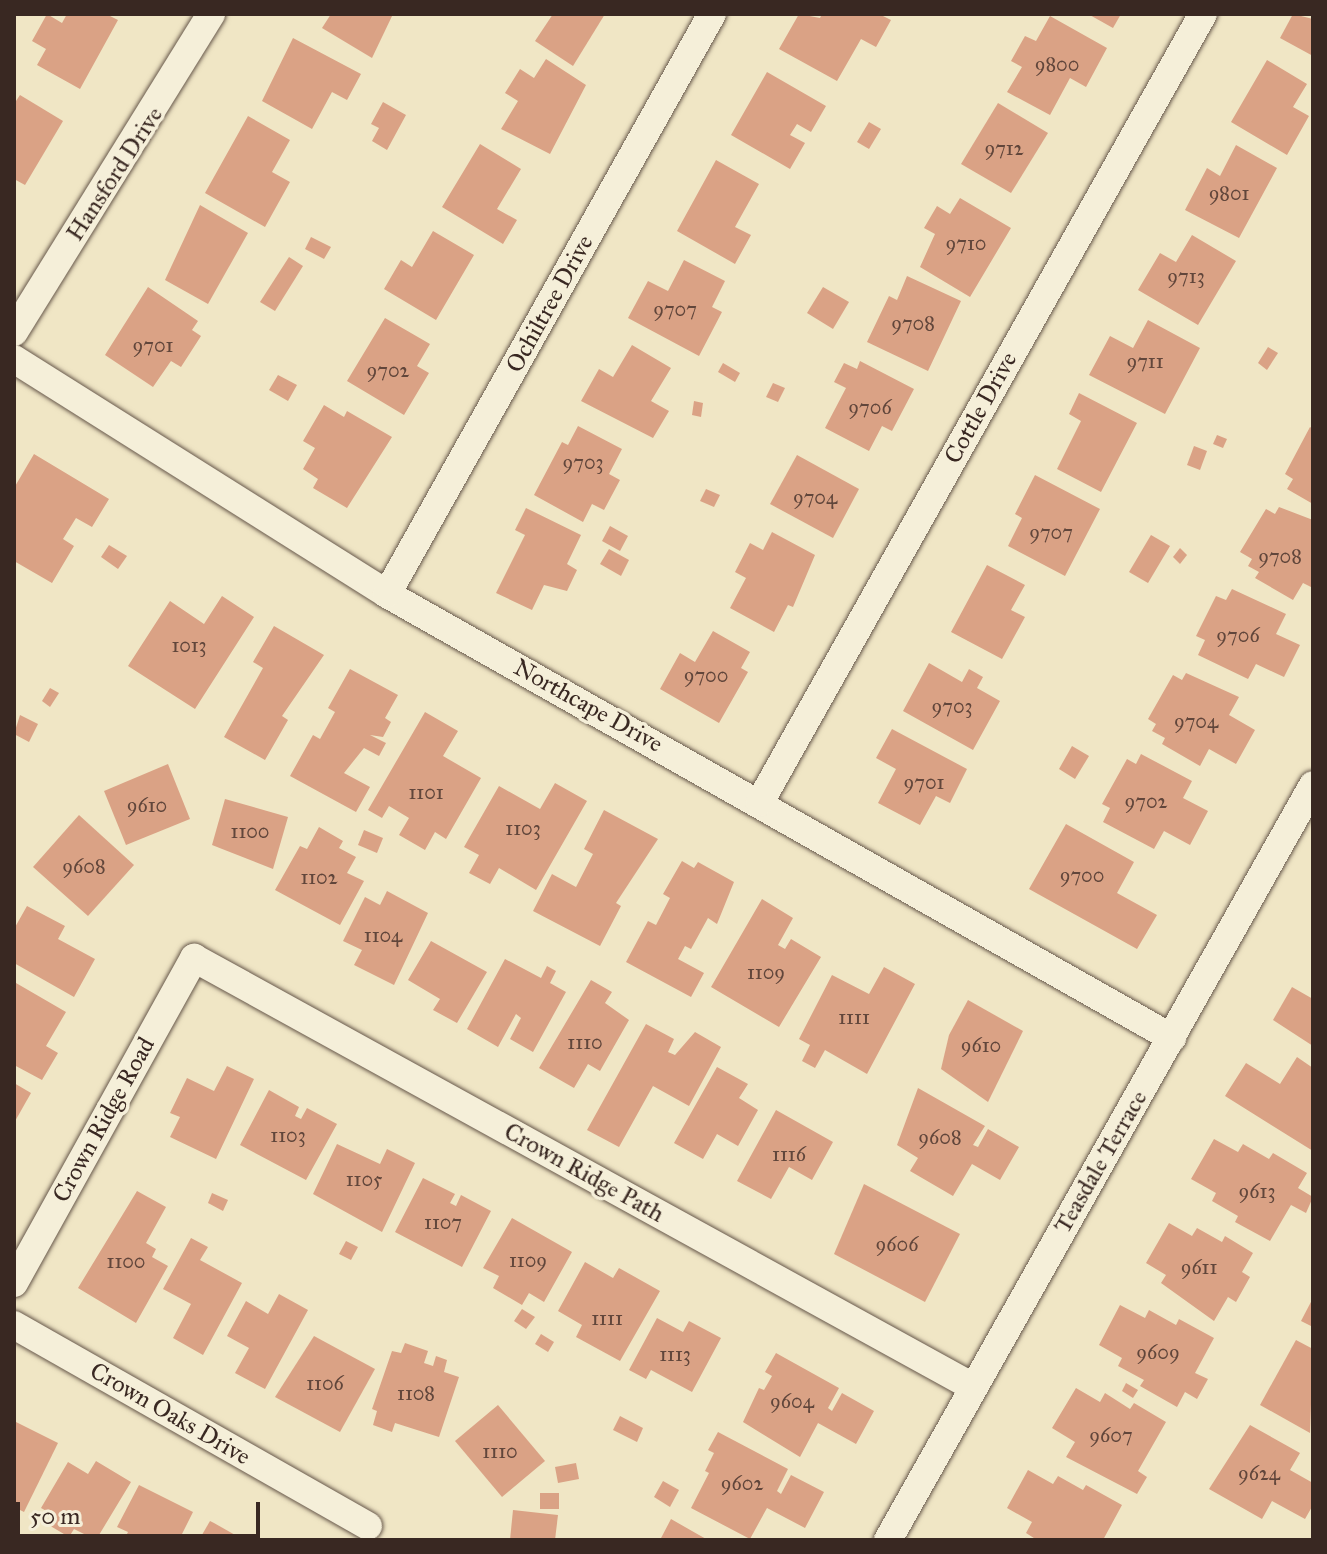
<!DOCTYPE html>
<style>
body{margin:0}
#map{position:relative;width:1327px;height:1554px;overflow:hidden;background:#f0e6c5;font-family:"IM FELL Great Primer",serif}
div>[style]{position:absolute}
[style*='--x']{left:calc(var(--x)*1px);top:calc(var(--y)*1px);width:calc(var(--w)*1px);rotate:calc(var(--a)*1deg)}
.building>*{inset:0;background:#daa285}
.roads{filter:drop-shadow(0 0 2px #67584b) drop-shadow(0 0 2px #67584b)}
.street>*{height:28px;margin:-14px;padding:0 14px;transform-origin:14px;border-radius:14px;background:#f5efd9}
span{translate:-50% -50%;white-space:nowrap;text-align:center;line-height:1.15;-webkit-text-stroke:7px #f5efd9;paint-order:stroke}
.number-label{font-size:20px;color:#61463b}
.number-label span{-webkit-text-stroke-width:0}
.street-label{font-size:24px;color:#392822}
.frame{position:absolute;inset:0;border:16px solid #392822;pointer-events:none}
.scale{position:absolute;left:16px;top:1502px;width:244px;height:36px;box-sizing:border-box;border:4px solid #392822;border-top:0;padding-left:10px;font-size:24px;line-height:28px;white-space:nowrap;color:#392822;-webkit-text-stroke:6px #f5efd9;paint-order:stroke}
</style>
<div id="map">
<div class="building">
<i style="clip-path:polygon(47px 14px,62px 23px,67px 14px,106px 14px,118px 20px,80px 89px,37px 65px,46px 49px,32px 41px)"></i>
<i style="clip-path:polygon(331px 14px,393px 14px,372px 58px,322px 28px)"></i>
<i style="clip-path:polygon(553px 14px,605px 14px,573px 66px,535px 41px)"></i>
<i style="clip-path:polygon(799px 14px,820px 18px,822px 14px,879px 14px,891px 20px,876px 47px,861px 39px,837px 81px,779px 49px)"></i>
<i style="clip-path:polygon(1088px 14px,1121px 14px,1113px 28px)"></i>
<i style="clip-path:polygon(1293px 14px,1313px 19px,1313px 56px,1280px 38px)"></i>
<i style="clip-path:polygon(1050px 16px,1107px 48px,1086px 87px,1070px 78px,1050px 115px,1007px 92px,1022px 67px,1011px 61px,1025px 36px,1036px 41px)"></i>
<i style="clip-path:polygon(293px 38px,361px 74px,347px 100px,332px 92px,312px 129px,262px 101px)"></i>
<i style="clip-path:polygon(546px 59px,586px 85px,550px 154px,501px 129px,518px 101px,505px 93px,520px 69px,534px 78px)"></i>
<i style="clip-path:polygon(1267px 60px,1307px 84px,1293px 107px,1309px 116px,1287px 155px,1231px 122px)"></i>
<i style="clip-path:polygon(767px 72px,826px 106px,811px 132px,797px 124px,790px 135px,805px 143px,790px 169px,731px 135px)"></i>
<i style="clip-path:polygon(20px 95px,63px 121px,25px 185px,14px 179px,14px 104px)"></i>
<i style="clip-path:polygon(383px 102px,406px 115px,387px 150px,372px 141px,379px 128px,371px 124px)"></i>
<i style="clip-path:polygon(998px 103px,1048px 133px,1011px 193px,961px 164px)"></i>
<i style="clip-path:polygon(248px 116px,290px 140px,272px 172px,290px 182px,265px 227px,205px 193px)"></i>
<i style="clip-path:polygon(869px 122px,881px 129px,869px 149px,857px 142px)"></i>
<i style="clip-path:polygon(480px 144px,521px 169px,497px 209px,517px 220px,503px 244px,442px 207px)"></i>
<i style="clip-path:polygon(1236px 145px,1277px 168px,1239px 238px,1185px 210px,1207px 168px,1220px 176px)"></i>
<i style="clip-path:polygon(716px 160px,759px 184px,735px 227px,751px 235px,735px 264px,677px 231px)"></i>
<i style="clip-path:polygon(960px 198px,1011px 228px,970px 297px,920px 267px,935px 234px,924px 228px,937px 206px,950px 214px)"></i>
<i style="clip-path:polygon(200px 205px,248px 233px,208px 304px,165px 280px)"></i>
<i style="clip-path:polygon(433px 231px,474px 255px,436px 320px,384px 289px,401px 260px,412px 267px)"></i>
<i style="clip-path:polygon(1192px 235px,1236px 261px,1198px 325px,1138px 290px,1160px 253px,1176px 262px)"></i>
<i style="clip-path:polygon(311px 237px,331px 247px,324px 259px,305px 249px)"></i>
<i style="clip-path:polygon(289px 257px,303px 266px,275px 311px,260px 302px)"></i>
<i style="clip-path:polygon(684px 260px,725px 281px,712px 307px,722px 312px,699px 356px,628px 318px,648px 281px,668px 291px)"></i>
<i style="clip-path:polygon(907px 276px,961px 301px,928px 371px,867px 342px,889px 296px,897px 300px)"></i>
<i style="clip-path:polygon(148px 287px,198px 321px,192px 330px,201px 336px,181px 367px,171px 361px,153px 387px,105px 355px)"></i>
<i style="clip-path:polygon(823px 287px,849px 302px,833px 329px,807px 313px)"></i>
<i style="clip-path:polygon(385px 318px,430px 344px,417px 366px,429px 373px,404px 415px,347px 381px)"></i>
<i style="clip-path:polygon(1148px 320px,1200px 348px,1165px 414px,1089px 375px,1110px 336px,1133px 348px)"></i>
<i style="clip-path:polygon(632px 345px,671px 368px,651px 401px,669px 411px,653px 438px,581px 401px,599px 369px,613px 377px)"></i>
<i style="clip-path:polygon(1268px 347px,1278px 353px,1267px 370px,1258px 363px)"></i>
<i style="clip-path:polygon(860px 361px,914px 389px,892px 431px,882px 426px,869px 451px,825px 428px,846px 388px,834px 382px,844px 363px,857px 369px)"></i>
<i style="clip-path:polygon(723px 363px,740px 373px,735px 382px,718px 372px)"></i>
<i style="clip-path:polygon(278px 375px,297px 385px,288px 401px,269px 390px)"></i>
<i style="clip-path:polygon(773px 383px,785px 388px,778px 402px,766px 397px)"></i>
<i style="clip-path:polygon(1079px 393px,1137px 423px,1101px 492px,1057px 469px,1081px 421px,1069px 414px)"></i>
<i style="clip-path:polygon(694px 401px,703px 403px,701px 417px,692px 415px)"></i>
<i style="clip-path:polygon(324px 405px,344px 417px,347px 411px,392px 437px,347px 508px,313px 488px,318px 479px,303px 469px,315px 448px,303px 441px)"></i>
<i style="clip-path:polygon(578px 426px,622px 449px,609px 474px,620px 480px,604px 510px,592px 504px,583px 522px,534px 495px,562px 442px,568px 445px)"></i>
<i style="clip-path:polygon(1310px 427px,1313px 429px,1313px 504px,1287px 489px,1293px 479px,1285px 474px)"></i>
<i style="clip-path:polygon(1217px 435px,1227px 439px,1223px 448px,1213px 444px)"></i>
<i style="clip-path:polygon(1194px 446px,1207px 451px,1200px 470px,1187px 465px)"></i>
<i style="clip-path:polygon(34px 454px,109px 499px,92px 527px,76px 518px,63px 539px,74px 546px,52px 583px,14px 561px,14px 488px)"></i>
<i style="clip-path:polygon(797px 455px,859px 489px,833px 538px,770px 504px)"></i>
<i style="clip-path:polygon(1035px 475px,1100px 509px,1065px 576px,1008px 546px,1022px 518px,1015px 514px)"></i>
<i style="clip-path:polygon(706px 489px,720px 495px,714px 507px,700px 501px)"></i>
<i style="clip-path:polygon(1279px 507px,1313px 520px,1313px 588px,1303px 583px,1293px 600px,1255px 578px,1259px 572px,1248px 566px,1252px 559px,1240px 552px,1266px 509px,1275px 514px)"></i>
<i style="clip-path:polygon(526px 508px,581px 535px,567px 564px,577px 570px,567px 591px,544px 585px,532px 610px,496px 593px,525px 535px,515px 530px)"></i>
<i style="clip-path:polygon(610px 526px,628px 536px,620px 551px,602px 541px)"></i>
<i style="clip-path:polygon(772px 532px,815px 555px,793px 607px,788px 605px,774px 632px,730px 608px,746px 578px,735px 572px,750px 543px,763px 550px)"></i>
<i style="clip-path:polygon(1151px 535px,1170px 546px,1148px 583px,1129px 572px)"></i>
<i style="clip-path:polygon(109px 545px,127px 556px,118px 569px,101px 557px)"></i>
<i style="clip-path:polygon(1180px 548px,1187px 555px,1180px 564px,1173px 557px)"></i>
<i style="clip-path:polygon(609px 549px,629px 560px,621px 576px,600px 564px)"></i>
<i style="clip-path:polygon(987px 565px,1025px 585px,1011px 610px,1025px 617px,1002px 659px,951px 632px)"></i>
<i style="clip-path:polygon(1232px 589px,1286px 614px,1276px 634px,1300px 645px,1284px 677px,1256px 664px,1248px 679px,1198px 655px,1205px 640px,1196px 636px,1216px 596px,1226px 600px)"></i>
<i style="clip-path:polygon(222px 596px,254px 617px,195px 709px,128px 666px,170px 601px,204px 624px)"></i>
<i style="clip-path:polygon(274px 626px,324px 655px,282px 716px,288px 720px,265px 760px,224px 737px,263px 668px,253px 662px)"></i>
<i style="clip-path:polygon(713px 631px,750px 652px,741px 668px,748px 672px,719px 723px,660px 689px,680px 653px,695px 662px)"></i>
<i style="clip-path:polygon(929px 663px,962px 682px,969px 669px,983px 677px,977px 688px,1000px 701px,973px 750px,903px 711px)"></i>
<i style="clip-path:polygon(350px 669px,398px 695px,385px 718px,391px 722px,383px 737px,370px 735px,386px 743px,379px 756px,364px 748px,344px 773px,370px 787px,356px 812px,290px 776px,313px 735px,320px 739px,335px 712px,328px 708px)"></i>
<i style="clip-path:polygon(1186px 673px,1239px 697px,1229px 715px,1255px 730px,1236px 764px,1209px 749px,1200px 766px,1162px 744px,1165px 738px,1152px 731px,1156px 724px,1148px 719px,1173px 675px,1182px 680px)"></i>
<i style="clip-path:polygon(50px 688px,59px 693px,50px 707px,42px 701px)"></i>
<i style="clip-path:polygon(425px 712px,458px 731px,443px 756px,481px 778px,446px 839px,435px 832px,425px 850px,399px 835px,409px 818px,389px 806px,382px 818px,368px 810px)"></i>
<i style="clip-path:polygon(20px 715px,38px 724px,29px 742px,14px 734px)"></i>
<i style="clip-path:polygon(892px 729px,967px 769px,950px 803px,936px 796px,920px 825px,878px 803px,896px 769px,876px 758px)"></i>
<i style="clip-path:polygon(1072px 746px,1089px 756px,1075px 779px,1059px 769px)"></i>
<i style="clip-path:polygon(1141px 754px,1192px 781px,1183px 798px,1208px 811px,1190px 845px,1164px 831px,1154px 849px,1103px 822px,1110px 808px,1102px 804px,1127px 759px,1136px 764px)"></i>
<i style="clip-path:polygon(168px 764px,190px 819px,126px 845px,104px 791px)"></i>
<i style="clip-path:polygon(555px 783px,587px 801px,536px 890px,499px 868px,490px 884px,469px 873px,479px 855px,464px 847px,499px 786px,540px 809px)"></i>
<i style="clip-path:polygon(225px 799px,288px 817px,273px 869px,212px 845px)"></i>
<i style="clip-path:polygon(604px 810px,658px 839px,616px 903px,621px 906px,600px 946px,533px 911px,552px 874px,576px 887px,593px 854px,584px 849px)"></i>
<i style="clip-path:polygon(79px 815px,134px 865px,88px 916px,33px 867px)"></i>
<i style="clip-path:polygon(1066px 824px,1134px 862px,1117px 893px,1157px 915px,1137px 949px,1029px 889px)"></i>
<i style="clip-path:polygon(319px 827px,343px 841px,339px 848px,356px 857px,347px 873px,364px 881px,340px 925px,275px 890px,300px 846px,307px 849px)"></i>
<i style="clip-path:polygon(364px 830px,383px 838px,377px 853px,358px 845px)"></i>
<i style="clip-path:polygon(682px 861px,694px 868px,698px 862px,734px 882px,717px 924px,708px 918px,691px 949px,685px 946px,678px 959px,704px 973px,691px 997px,626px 962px,648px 921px,656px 925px,670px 898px,663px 894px)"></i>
<i style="clip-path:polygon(387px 891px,428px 913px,394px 985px,354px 965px,362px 950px,343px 941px,365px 897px,380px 905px)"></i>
<i style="clip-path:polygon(762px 899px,793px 918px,778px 945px,785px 949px,791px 939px,821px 957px,779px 1027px,711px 987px)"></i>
<i style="clip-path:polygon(27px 906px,65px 926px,58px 939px,95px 959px,74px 997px,14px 963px,14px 929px)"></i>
<i style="clip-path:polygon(431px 941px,487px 972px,457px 1023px,433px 1010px,440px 999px,408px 980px)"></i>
<i style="clip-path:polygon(505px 959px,541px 978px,547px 966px,556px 971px,550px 983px,566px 992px,533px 1052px,510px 1039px,521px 1018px,516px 1014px,498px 1047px,467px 1029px)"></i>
<i style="clip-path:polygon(884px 967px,915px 984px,867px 1074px,825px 1050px,815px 1068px,802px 1061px,810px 1045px,799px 1039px,832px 975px,869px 994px)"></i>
<i style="clip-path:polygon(591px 980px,612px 992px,605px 1003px,629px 1020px,600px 1071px,588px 1064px,574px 1088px,539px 1068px)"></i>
<i style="clip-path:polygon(16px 983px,66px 1012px,46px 1046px,58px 1053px,42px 1080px,14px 1065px)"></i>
<i style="clip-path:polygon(1292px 987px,1313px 999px,1313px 1046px,1273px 1020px)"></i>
<i style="clip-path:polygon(968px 1000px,1023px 1031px,988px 1102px,941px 1069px,949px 1035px)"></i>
<i style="clip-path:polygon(646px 1024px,674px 1039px,668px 1052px,675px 1055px,695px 1032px,721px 1047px,689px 1106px,653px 1086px,619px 1147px,587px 1130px)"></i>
<i style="clip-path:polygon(1297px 1057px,1313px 1068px,1313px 1151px,1225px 1096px,1246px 1063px,1280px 1084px)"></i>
<i style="clip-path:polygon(227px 1066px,254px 1079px,216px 1159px,170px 1137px,180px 1117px,170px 1113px,187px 1078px,214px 1091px)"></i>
<i style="clip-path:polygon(717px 1067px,748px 1084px,739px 1098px,758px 1110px,738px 1146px,717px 1134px,703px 1159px,674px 1143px)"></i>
<i style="clip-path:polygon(14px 1083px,31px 1093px,14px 1123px)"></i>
<i style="clip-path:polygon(918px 1088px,985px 1126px,973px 1145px,978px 1147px,988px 1129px,1019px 1147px,1000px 1180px,972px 1164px,953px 1196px,910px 1171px,918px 1158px,897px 1145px)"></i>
<i style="clip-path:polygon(269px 1090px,299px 1107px,295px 1116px,301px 1119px,307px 1108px,337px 1124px,306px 1180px,240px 1145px)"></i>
<i style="clip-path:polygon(776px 1110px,833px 1142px,812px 1180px,789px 1167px,771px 1199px,737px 1181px)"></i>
<i style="clip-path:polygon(1214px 1139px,1238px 1152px,1243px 1144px,1269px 1159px,1273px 1153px,1307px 1173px,1298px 1188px,1313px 1197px,1306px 1213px,1291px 1205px,1270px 1241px,1235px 1222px,1238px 1216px,1212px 1201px,1216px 1193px,1191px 1179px)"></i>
<i style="clip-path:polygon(337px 1144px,380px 1164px,387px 1149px,415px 1163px,382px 1232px,313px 1194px)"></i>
<i style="clip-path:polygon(423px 1178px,455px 1194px,450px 1203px,456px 1206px,461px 1195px,491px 1211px,462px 1267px,395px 1232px)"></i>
<i style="clip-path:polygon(864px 1184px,960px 1234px,925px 1302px,834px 1254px)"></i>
<i style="clip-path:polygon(137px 1191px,166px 1207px,146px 1243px,156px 1249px,152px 1257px,168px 1266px,136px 1323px,78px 1288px)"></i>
<i style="clip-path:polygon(212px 1193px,228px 1200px,223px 1211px,208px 1203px)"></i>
<i style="clip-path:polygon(512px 1218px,572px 1252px,544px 1302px,529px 1293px,522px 1305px,493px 1288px,499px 1276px,483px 1268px)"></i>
<i style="clip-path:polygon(1169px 1223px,1192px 1236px,1197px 1228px,1222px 1242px,1225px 1236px,1253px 1253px,1242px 1272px,1250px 1277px,1236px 1302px,1228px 1297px,1214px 1321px,1161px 1283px,1166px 1275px,1146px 1263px)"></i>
<i style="clip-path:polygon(191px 1238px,208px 1247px,200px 1260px,242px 1283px,203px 1355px,173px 1338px,191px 1304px,163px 1289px)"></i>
<i style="clip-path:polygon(346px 1241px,358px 1247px,351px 1260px,339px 1254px)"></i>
<i style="clip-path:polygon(585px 1262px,613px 1278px,619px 1268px,660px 1291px,620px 1361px,576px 1337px,582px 1325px,558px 1311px)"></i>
<i style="clip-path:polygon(279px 1294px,308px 1310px,265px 1389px,235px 1373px,249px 1348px,227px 1336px,246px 1301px,268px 1314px)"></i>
<i style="clip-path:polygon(1313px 1298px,1313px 1327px,1301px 1321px)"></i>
<i style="clip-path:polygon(1120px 1305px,1145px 1318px,1149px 1310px,1176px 1325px,1179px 1319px,1214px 1338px,1195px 1373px,1208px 1379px,1197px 1399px,1185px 1392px,1177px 1407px,1140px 1386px,1144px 1380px,1118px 1366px,1122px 1358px,1099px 1345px)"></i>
<i style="clip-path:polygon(522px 1309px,535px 1317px,526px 1329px,514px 1321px)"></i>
<i style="clip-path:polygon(657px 1318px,683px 1332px,689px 1321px,721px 1338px,692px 1392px,651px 1370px,646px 1379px,629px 1370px)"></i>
<i style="clip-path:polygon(541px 1334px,554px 1342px,548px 1352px,535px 1344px)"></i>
<i style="clip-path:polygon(314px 1336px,375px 1369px,340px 1432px,275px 1397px)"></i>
<i style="clip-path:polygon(1296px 1340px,1313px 1349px,1310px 1433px,1260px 1405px)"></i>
<i style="clip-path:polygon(405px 1343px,428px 1351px,424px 1363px,433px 1366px,436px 1356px,447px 1360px,444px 1372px,459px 1377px,439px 1437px,395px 1423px,392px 1432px,373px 1425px,377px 1411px,372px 1409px,392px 1351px,401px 1353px)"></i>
<i style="clip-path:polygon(776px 1353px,839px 1388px,828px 1408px,832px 1411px,842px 1393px,874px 1411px,856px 1444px,818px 1423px,800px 1457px,743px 1422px,759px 1388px,764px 1390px,772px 1376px,765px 1372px)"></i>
<i style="clip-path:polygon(1126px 1383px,1138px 1390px,1133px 1398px,1122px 1391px)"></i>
<i style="clip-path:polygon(1076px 1388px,1100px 1402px,1105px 1393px,1130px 1409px,1134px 1403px,1166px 1422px,1138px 1471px,1147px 1477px,1137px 1494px,1066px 1457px,1075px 1442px,1052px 1428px)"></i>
<i style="clip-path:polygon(498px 1405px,545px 1461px,502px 1497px,455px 1441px)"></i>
<i style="clip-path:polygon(620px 1416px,643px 1428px,637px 1442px,613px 1430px)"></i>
<i style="clip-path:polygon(14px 1421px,58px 1443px,24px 1512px,14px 1507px)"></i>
<i style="clip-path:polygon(1250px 1425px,1300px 1453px,1290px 1470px,1313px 1483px,1313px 1505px,1305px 1519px,1272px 1501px,1262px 1519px,1209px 1489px)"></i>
<i style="clip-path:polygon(718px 1432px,788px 1469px,777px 1491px,781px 1494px,791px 1475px,824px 1492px,805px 1528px,767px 1508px,750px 1539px,691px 1508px,709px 1473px,705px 1471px,714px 1453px,708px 1450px)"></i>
<i style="clip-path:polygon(96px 1461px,131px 1482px,96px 1540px,74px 1529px,69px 1537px,47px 1524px,52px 1514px,41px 1508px,68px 1462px,88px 1474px)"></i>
<i style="clip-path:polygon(576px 1463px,579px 1479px,558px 1483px,555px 1467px)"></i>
<i style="clip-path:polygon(1028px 1470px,1053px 1484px,1058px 1476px,1083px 1490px,1086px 1485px,1122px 1505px,1103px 1540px,1037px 1540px,1026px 1533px,1032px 1522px,1007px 1508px)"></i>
<i style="clip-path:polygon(663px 1481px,679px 1490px,670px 1507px,654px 1497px)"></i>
<i style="clip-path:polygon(139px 1485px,193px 1512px,179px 1540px,124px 1540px,128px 1532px,117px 1527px)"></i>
<i style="clip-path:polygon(540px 1493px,559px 1493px,559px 1509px,540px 1509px)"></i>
<i style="clip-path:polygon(513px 1510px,558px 1515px,555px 1540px,510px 1540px)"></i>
<i style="clip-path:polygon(671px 1519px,699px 1535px,708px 1540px,660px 1540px)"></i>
<i style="clip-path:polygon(210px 1521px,214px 1523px,244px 1540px,199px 1540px)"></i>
</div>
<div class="roads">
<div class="street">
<i style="--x:14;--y:332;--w:374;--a:-58.2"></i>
<i style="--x:14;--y:359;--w:441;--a:32.2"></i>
<i style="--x:387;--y:594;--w:902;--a:29.49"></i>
<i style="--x:387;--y:594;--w:665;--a:-60.74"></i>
<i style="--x:760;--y:802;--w:904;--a:-60.66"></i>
<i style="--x:14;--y:1283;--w:372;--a:-61"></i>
<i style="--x:194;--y:958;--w:889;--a:28.84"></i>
<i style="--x:14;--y:1325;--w:407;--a:29.6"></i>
<i style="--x:888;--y:1540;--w:866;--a:-60.62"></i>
</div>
</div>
<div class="number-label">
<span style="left:1057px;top:64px">9800</span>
<span style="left:1004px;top:148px">9712</span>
<span style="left:1229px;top:193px">9801</span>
<span style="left:966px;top:243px">9710</span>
<span style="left:1186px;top:276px">9713</span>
<span style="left:675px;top:309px">9707</span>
<span style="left:913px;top:323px">9708</span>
<span style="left:153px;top:345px">9701</span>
<span style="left:1145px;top:361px">9711</span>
<span style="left:388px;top:370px">9702</span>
<span style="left:870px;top:407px">9706</span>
<span style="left:583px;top:462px">9703</span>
<span style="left:815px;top:497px">9704</span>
<span style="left:1051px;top:532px">9707</span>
<span style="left:1280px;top:556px">9708</span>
<span style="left:1238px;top:635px">9706</span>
<span style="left:189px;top:645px">1013</span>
<span style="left:706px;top:675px">9700</span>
<span style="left:952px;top:706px">9703</span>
<span style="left:1196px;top:721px">9704</span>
<span style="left:924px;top:782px">9701</span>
<span style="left:426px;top:792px">1101</span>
<span style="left:1146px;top:801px">9702</span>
<span style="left:147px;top:805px">9610</span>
<span style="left:523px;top:828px">1103</span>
<span style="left:250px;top:831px">1100</span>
<span style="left:84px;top:866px">9608</span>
<span style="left:1082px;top:875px">9700</span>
<span style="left:319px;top:877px">1102</span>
<span style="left:383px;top:935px">1104</span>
<span style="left:766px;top:972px">1109</span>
<span style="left:854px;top:1017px">1111</span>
<span style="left:585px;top:1042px">1110</span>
<span style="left:981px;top:1045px">9610</span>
<span style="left:288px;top:1135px">1103</span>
<span style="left:940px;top:1137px">9608</span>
<span style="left:789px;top:1154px">1116</span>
<span style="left:364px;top:1179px">1105</span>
<span style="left:1257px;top:1191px">9613</span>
<span style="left:443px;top:1222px">1107</span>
<span style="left:897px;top:1244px">9606</span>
<span style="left:528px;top:1260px">1109</span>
<span style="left:126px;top:1261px">1100</span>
<span style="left:1199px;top:1267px">9611</span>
<span style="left:607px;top:1318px">1111</span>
<span style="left:1158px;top:1352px">9609</span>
<span style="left:675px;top:1354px">1113</span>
<span style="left:325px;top:1383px">1106</span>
<span style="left:416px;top:1393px">1108</span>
<span style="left:792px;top:1401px">9604</span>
<span style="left:1111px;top:1435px">9607</span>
<span style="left:500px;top:1451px">1110</span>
<span style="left:1259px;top:1473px">9624</span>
<span style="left:742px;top:1483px">9602</span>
</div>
<div class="street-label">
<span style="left:115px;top:174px;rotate:-57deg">Hansford Drive</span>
<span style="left:550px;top:304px;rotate:-61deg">Ochiltree Drive</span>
<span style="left:981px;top:408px;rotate:-61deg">Cottle Drive</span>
<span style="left:588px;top:706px;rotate:29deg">Northcape Drive</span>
<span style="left:104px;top:1120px;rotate:-61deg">Crown Ridge Road</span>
<span style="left:1101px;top:1162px;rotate:-60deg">Teasdale Terrace</span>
<span style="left:584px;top:1173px;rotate:29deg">Crown Ridge Path</span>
<span style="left:170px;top:1414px;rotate:30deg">Crown Oaks Drive</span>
</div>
<div class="frame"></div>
<div class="scale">50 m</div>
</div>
